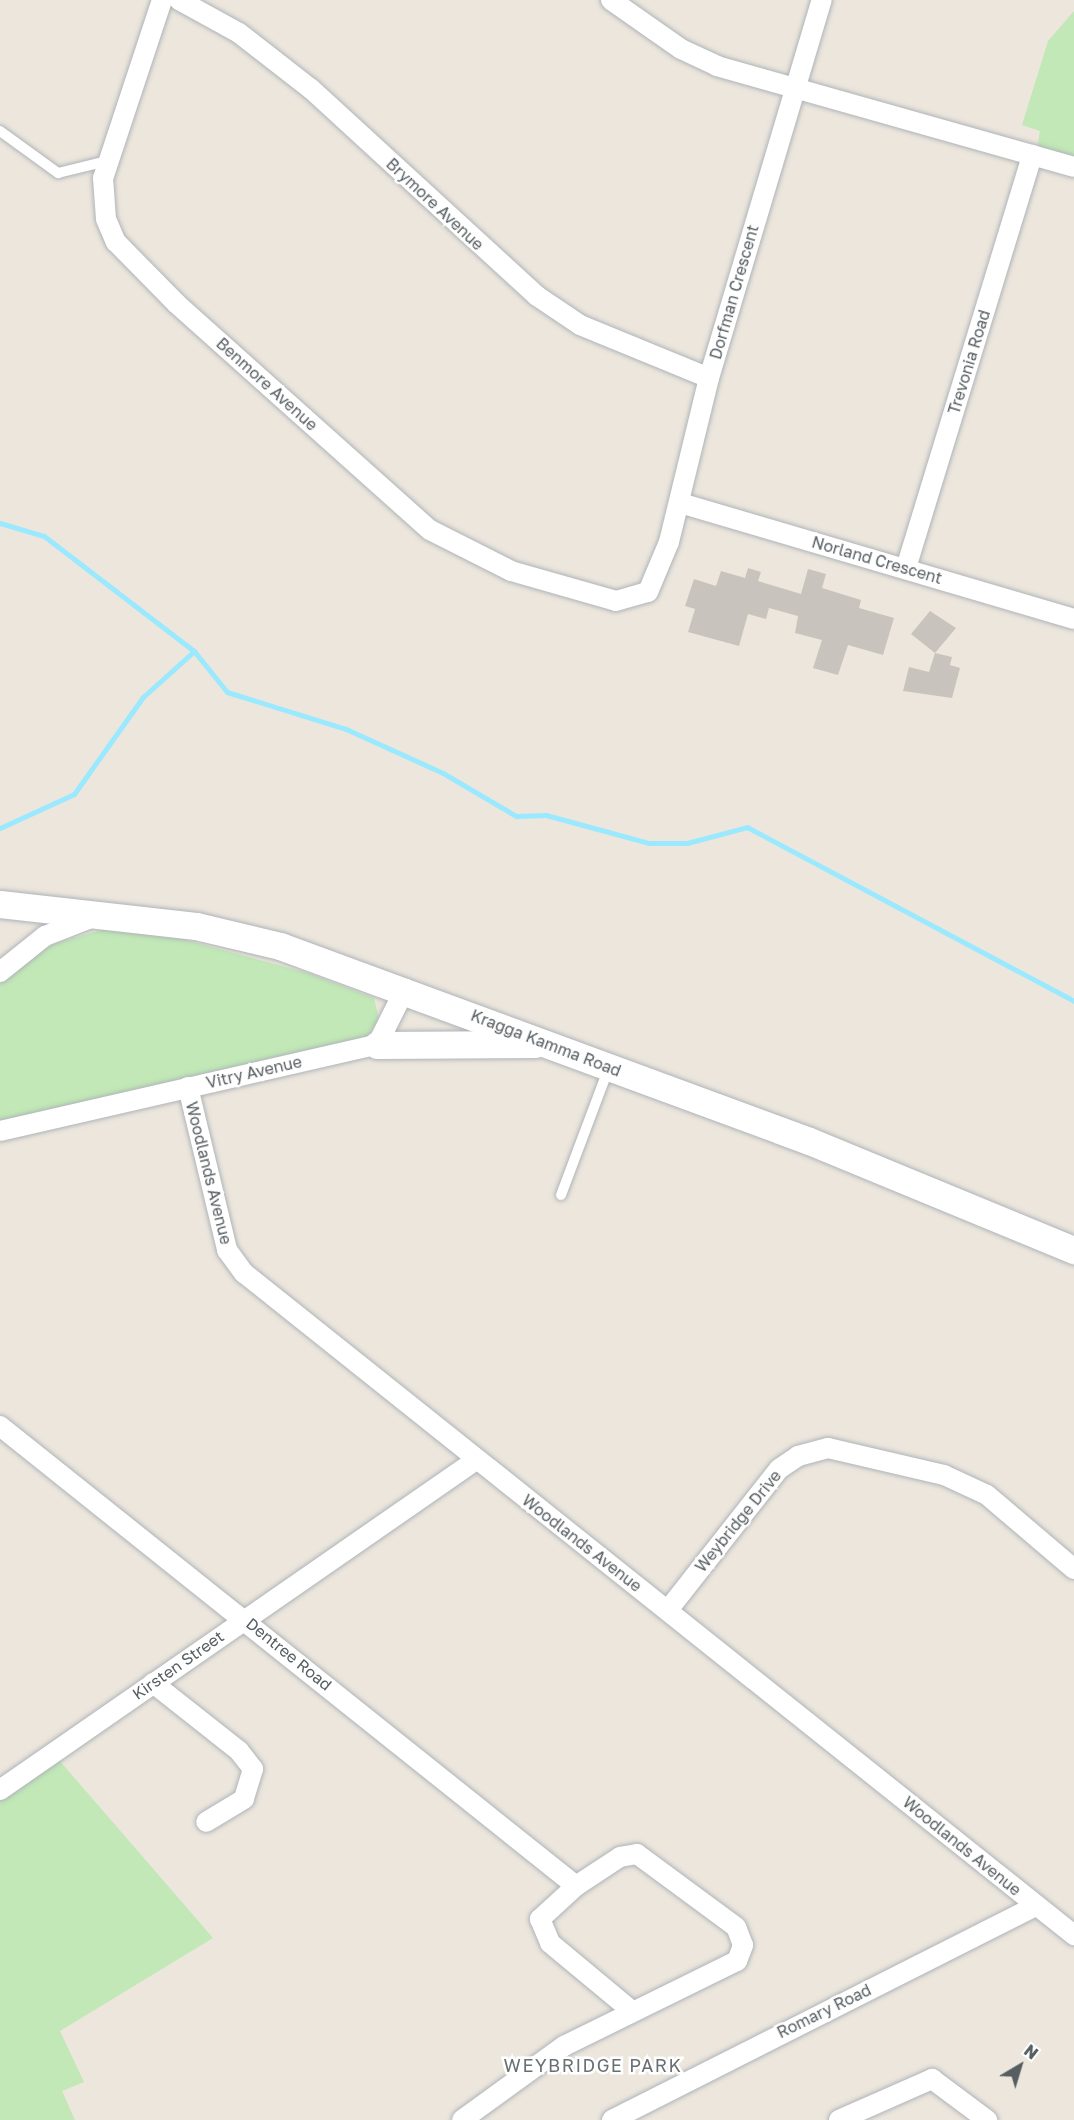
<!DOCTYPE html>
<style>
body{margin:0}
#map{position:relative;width:1074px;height:2120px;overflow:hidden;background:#ece6dd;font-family:"Golos Text",sans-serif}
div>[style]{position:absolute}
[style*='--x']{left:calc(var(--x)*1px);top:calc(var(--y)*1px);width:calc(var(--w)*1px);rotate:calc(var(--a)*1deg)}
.green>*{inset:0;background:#c1e8b6}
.stream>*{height:5px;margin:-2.5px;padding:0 2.5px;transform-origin:2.5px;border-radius:2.5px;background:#9be9ff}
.building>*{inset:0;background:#c9c3bd}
.roads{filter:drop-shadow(0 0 2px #afb4b8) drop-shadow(0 0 2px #afb4b8)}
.lane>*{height:10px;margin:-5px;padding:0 5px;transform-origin:5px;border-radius:5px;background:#fff}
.street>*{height:20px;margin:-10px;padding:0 10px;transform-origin:10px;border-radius:10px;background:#fff}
.secondary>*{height:27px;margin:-13.5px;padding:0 13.5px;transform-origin:13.5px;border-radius:13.5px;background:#fff}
span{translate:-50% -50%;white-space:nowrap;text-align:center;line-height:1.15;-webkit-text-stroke:5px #fff;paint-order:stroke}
.street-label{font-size:16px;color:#575e61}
.neighbourhood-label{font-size:18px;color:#687073;letter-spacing:1.5px}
.north{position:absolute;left:990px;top:2036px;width:60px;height:60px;-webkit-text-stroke:4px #fff;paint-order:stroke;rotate:38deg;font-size:16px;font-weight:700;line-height:24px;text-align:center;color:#575e61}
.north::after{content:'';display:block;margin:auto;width:21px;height:27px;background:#575e61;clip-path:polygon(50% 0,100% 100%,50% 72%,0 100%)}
</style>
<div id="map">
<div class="green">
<i style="clip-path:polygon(1074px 11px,1074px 158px,1037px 148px,1040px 131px,1022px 125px,1048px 41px)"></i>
<i style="clip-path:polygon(108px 928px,182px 939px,308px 973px,374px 998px,379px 1019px,367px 1037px,0 1122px,0 984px,46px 946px)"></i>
<i style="clip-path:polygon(59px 1760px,213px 1938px,60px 2031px,84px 2082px,62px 2091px,75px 2120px,0 2120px,0 1801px)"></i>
</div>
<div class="stream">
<i style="--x:0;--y:523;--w:46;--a:16.5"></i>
<i style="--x:44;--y:536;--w:189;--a:37.5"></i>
<i style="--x:194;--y:651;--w:53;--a:51.2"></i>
<i style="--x:227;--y:692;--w:125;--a:17.3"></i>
<i style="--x:346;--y:729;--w:107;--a:24.4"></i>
<i style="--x:443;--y:773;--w:85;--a:30.5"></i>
<i style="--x:516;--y:816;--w:30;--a:-2"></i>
<i style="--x:546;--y:815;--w:107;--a:15.2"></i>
<i style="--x:649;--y:843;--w:38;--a:0"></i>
<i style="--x:687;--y:843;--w:62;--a:-14.9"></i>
<i style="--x:747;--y:827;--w:370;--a:28"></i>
<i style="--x:0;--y:828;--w:81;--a:-24.7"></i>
<i style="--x:74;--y:794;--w:119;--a:-54.6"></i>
<i style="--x:143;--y:697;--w:69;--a:-42"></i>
</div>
<div class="building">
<i style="clip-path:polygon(748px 568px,761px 572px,758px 581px,801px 594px,808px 569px,826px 574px,822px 588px,861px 600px,859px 608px,894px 618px,883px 655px,848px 645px,838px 675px,813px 668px,822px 640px,795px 633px,798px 616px,769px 608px,766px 619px,748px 614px,739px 646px,688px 632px,695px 609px,685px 606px,694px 579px,716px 586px,721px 571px,745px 578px)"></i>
<i style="clip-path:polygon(930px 611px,956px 628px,935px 653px,952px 657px,950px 665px,960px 668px,952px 698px,903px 691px,909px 667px,929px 672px,935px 653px,911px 634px)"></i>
</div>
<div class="roads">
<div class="lane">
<i style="--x:0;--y:131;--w:72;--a:35.9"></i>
<i style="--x:58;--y:173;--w:50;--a:-13.8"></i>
<i style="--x:561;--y:1195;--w:137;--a:-69.4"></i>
</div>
<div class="street">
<i style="--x:162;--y:0;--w:188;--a:108.3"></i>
<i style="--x:103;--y:178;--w:41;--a:85.8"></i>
<i style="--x:106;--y:219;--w:25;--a:67"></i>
<i style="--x:116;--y:242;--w:87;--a:45.5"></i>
<i style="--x:177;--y:304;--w:339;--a:41.8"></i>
<i style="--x:430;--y:530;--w:91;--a:26.8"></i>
<i style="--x:511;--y:571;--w:109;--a:15.9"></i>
<i style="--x:616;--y:601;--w:33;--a:-16"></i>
<i style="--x:648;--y:592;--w:54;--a:-67.2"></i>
<i style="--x:669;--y:542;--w:169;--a:-76.3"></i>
<i style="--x:709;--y:378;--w:395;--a:-73.4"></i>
<i style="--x:179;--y:0;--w:68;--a:28.8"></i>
<i style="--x:239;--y:33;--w:91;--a:37.9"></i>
<i style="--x:311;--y:89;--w:306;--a:42.5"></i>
<i style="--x:537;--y:296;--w:52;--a:34"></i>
<i style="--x:580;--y:325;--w:139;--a:22.3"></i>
<i style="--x:611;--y:0;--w:85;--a:35"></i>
<i style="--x:681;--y:49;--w:40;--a:25"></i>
<i style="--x:717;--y:66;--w:371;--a:15.8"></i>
<i style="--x:680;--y:503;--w:411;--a:16.4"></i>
<i style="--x:906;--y:568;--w:432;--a:-73"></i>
<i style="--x:0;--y:972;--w:58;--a:-38.7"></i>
<i style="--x:45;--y:936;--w:55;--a:-21.4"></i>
<i style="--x:188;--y:1087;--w:168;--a:76.5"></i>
<i style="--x:227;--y:1250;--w:29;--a:54"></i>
<i style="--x:244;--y:1273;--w:1062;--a:38.58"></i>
<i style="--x:0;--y:1131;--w:387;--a:-12.9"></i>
<i style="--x:377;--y:1045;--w:63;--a:-63.4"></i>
<i style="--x:0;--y:1426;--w:737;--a:38.61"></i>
<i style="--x:668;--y:1610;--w:179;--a:-51.8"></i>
<i style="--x:779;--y:1469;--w:23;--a:-34"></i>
<i style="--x:798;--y:1456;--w:31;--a:-15"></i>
<i style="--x:828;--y:1448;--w:119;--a:13.1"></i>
<i style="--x:944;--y:1475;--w:47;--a:24.9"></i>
<i style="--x:987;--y:1495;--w:114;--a:40.4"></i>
<i style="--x:153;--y:1683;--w:110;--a:38.3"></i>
<i style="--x:239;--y:1751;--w:23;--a:52"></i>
<i style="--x:253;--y:1769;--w:31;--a:107"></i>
<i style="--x:244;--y:1799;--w:44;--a:148.8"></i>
<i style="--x:0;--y:1790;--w:579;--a:-34.73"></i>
<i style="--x:462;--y:2120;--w:126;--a:-36"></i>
<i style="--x:564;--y:2046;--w:193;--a:-26.2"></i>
<i style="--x:737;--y:1961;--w:17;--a:-69"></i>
<i style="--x:743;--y:1945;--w:19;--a:-111"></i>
<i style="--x:736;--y:1927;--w:123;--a:-143.6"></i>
<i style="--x:637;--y:1854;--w:17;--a:170"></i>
<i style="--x:620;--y:1857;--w:53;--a:146.6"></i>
<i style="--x:576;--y:1886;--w:49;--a:137.5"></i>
<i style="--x:540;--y:1919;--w:26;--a:67"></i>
<i style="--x:550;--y:1943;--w:107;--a:39.7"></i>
<i style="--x:612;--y:2120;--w:476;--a:-26.8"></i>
<i style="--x:839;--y:2120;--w:102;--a:-23.8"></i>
<i style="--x:932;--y:2079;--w:69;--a:36.7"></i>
</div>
<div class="secondary">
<i style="--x:0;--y:904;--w:197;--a:6.4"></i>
<i style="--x:196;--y:926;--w:86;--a:13.4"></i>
<i style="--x:280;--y:946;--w:564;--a:20.23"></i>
<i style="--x:809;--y:1141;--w:287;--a:22.4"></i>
<i style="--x:377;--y:1045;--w:159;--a:-0.4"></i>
</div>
</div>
<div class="street-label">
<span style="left:435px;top:204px;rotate:43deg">Brymore Avenue</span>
<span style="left:734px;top:292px;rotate:-74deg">Dorfman Crescent</span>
<span style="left:969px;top:362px;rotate:-73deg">Trevonia Road</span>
<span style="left:267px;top:384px;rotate:42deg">Benmore Avenue</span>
<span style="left:877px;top:560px;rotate:16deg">Norland Crescent</span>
<span style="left:546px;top:1043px;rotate:21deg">Kragga Kamma Road</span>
<span style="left:254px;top:1072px;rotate:-13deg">Vitry Avenue</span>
<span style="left:209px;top:1173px;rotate:76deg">Woodlands Avenue</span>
<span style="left:738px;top:1521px;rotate:-51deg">Weybridge Drive</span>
<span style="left:582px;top:1543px;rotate:38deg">Woodlands Avenue</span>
<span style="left:289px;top:1654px;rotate:39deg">Dentree Road</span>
<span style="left:178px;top:1665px;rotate:-35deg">Kirsten Street</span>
<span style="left:962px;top:1846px;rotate:39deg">Woodlands Avenue</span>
<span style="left:824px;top:2011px;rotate:-26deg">Romary Road</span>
</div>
<div class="neighbourhood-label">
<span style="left:593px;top:2065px">WEYBRIDGE PARK</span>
</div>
<div class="north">N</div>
</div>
